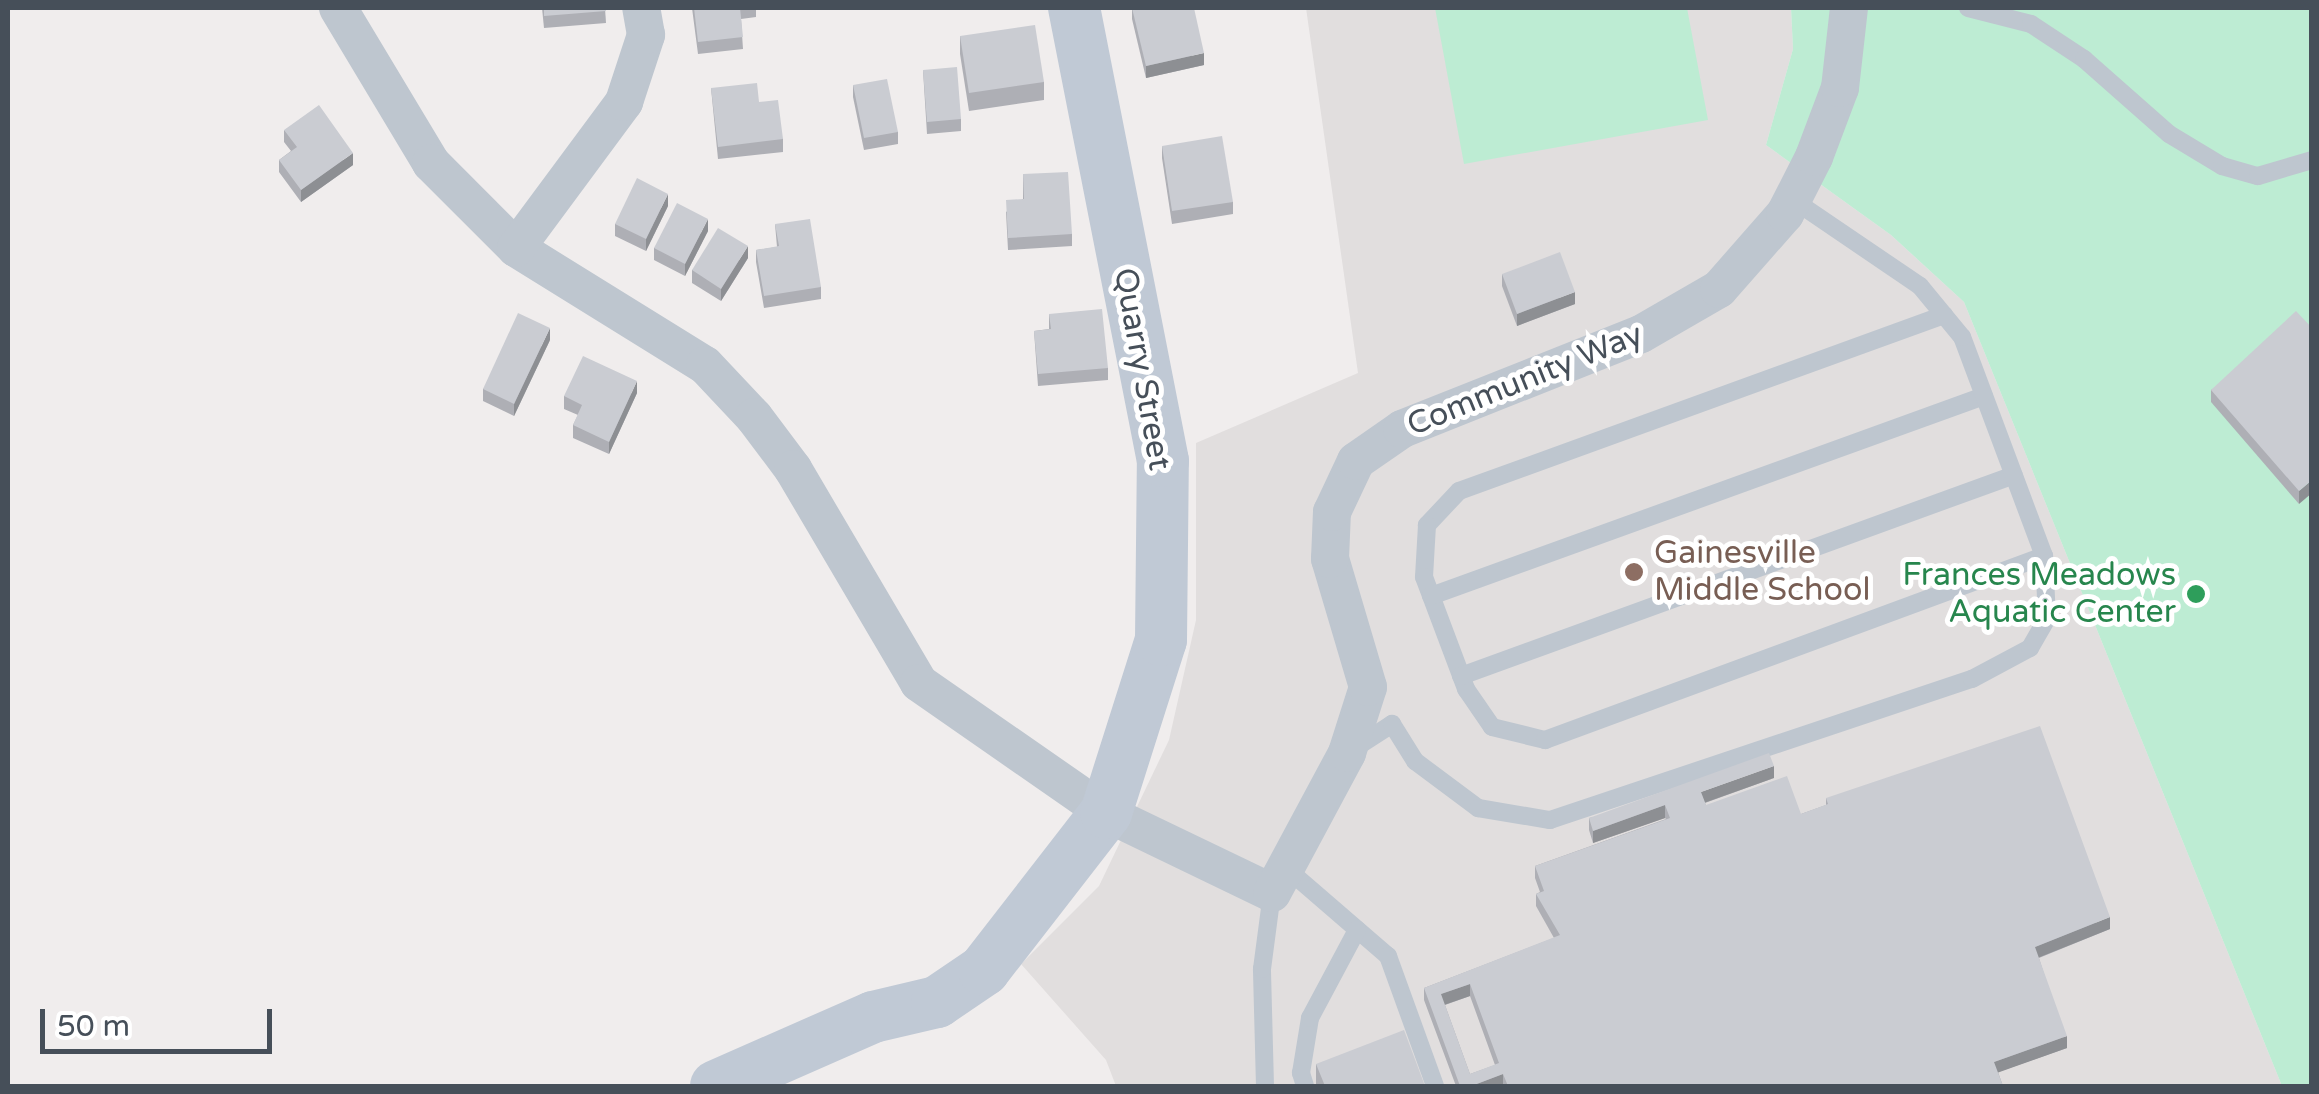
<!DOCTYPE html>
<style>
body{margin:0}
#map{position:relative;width:2319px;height:1094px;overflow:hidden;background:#f0eded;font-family:"Varela Round",sans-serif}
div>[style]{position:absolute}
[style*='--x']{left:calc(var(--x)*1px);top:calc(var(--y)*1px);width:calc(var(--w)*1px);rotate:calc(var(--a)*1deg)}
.education>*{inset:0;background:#e1dede}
.green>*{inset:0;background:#bdecd3}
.lane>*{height:18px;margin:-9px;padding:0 9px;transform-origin:9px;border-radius:9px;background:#bec6cf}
.street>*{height:38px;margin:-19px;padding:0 19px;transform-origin:19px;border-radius:19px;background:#bec6cf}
.secondary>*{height:52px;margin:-26px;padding:0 26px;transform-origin:26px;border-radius:26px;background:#c0c9d5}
.wall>*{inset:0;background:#aeafb5}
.shaded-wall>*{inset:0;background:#8d8f93}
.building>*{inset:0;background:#caccd2}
.dots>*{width:28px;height:28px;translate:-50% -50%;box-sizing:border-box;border:5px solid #fff;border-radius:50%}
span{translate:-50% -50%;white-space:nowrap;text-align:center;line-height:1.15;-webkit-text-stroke:10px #fff;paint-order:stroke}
.street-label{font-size:32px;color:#464f59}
.education-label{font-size:32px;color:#785e54}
.left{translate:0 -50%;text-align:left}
.leisure-label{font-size:32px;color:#27864d}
.right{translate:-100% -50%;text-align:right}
.frame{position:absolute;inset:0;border:10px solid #464f59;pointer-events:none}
.scale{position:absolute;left:40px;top:1009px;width:232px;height:45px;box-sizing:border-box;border:5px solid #464f59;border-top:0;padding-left:12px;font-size:30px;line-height:35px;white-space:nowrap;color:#464f59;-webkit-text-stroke:8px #fff;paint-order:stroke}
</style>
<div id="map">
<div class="education">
<i style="clip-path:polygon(1306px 8px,1791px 8px,1793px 49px,1766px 145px,1891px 235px,1964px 302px,2282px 1086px,1116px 1086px,1106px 1060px,1021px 964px,1099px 886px,1169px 740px,1196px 620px,1196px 443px,1358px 373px)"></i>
</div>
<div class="green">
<i style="clip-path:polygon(1435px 8px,1687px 8px,1708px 120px,1464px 164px)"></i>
<i style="clip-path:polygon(1791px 8px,2311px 8px,2311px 1086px,2282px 1086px,1964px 302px,1891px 235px,1766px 145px,1793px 49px)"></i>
</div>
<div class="lane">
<i style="--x:1968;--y:8;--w:65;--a:14.3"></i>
<i style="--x:2031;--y:24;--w:64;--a:33.4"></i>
<i style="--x:2084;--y:59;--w:113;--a:41.4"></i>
<i style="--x:2169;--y:134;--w:62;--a:31.1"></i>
<i style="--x:2222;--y:166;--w:37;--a:16"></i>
<i style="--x:2258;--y:176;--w:56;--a:-16.5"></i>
<i style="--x:1944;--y:315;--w:516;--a:160.05"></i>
<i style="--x:1459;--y:491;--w:47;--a:133.3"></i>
<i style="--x:1427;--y:525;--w:52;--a:93.3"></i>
<i style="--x:1424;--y:577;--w:120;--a:69.4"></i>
<i style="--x:1466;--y:689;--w:46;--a:55.6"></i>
<i style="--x:1492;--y:727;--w:55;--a:13.8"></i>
<i style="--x:1545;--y:740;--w:532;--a:-20.24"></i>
<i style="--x:1431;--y:596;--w:588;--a:-19.88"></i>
<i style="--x:1461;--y:676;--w:588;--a:-19.97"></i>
<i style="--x:1352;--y:750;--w:48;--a:-33"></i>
<i style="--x:1392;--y:724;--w:44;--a:58.1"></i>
<i style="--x:1415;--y:761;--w:79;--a:36.7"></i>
<i style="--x:1478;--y:808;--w:73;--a:9.5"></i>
<i style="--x:1550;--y:820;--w:445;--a:-18.5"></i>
<i style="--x:1972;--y:679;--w:66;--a:-28.1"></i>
<i style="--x:2030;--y:648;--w:34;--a:-60"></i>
<i style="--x:2047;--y:618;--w:62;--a:-92.8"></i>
<i style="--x:2044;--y:556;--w:234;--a:-110.5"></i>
<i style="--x:1962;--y:337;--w:66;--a:-129.5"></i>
<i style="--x:1920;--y:286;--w:155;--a:-145.8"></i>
<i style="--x:1286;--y:868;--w:135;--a:40.8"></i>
<i style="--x:1388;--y:956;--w:138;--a:70.1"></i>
<i style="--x:1265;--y:1086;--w:117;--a:-91.5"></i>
<i style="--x:1262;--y:969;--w:77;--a:-82.5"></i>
<i style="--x:1305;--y:1086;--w:14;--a:-107"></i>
<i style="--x:1301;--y:1073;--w:56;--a:-80.7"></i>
<i style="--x:1310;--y:1018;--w:100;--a:-61.9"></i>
</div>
<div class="street">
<i style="--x:338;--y:8;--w:181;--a:59"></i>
<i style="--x:431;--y:163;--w:120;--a:45"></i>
<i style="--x:516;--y:248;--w:222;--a:31.8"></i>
<i style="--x:705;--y:365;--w:71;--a:46.7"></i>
<i style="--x:754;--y:417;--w:65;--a:53.1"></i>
<i style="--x:793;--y:469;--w:248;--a:59.5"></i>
<i style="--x:919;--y:683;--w:228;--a:34.8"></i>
<i style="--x:1106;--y:813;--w:184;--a:25.7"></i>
<i style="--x:1272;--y:893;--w:159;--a:-61.8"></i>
<i style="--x:1347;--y:753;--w:69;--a:-72.3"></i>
<i style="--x:1368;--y:687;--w:134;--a:-106.5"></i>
<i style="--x:1330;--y:559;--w:47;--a:-87.6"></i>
<i style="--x:1332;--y:512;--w:56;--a:-64.8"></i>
<i style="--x:1356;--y:461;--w:56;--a:-34.8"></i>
<i style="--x:1402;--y:429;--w:257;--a:-21.7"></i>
<i style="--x:1641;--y:334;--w:90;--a:-30"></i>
<i style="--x:1719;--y:289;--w:100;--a:-48.7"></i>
<i style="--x:1785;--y:214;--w:64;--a:-63"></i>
<i style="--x:1814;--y:157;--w:74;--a:-69.4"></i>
<i style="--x:1840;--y:88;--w:81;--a:-83.6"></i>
<i style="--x:516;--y:248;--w:182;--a:-53.5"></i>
<i style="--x:624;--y:102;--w:71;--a:-71.8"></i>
<i style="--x:646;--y:35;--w:27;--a:-100"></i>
</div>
<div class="secondary">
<i style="--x:716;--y:1086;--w:171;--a:-23.7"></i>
<i style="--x:873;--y:1017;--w:66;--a:-13.2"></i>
<i style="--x:937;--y:1002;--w:57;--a:-34.2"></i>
<i style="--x:984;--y:970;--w:199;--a:-52.2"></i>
<i style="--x:1106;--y:813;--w:182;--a:-72.4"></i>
<i style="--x:1161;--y:640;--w:179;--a:-89.4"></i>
<i style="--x:1163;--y:461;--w:462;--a:-101.1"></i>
</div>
<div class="wall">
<i style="clip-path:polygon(542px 8px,605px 8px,606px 23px,544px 28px)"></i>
<i style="clip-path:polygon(692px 8px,756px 8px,756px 17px,741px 19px,743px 49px,698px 54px)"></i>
<i style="clip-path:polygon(1132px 8px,1204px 65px,1146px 78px,1132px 19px)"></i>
<i style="clip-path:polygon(960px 36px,1044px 82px,1044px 100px,969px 111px,960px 54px)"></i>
<i style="clip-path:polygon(923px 70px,961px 119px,961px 131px,927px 134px)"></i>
<i style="clip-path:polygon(853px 85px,898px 132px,898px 144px,864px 150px,853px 97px)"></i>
<i style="clip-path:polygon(711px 88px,759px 102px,783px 139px,783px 152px,718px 159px)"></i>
<i style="clip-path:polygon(284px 130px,353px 165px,301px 202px,279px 172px,279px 160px,291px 151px,284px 142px)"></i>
<i style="clip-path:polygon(1162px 146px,1233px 202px,1233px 214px,1172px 224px,1162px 158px)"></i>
<i style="clip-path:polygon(1023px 174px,1072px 234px,1072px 246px,1008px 250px,1006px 212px,1023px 199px)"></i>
<i style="clip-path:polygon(668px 206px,646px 251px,615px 236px,615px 224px)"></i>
<i style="clip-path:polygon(775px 224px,821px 287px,821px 299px,764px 308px,756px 262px,756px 250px,777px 247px)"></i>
<i style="clip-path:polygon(708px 231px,685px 276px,654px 260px,654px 248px)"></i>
<i style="clip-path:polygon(748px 258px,721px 301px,692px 283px,692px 270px)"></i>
<i style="clip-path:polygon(1502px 274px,1575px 304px,1517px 326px,1502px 286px)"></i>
<i style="clip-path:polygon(1049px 314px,1108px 368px,1108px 380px,1038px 386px,1034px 331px,1049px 329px)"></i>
<i style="clip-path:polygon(2312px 328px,2299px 504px,2211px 402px,2211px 390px)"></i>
<i style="clip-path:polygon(550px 340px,514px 416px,483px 401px,483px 389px)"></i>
<i style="clip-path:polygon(637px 393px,609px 454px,573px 438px,573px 425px,578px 415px,564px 409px,564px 396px)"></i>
<i style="clip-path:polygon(evenodd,1774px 778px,1705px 803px,1706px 805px,1801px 814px,1826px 805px,1826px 798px,2110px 929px,2039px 958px,2067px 1048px,1998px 1072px,2003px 1086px,1456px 1086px,1424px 1000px,1424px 988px,1554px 938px,1536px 906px,1536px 894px,1540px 892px,1535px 878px,1535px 866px,1666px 819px,1665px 818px,1593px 843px,1589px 830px,1589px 818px,1774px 778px,1470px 996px,1495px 1065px,1470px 1074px,1445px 1005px,1470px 996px)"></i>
<i style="clip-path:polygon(1316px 1064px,1425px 1086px,1316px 1086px)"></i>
</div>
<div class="shaded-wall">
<i style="clip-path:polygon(1204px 53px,1204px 65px,1146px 78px,1146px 66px)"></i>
<i style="clip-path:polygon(353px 153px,353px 165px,301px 202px,301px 190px)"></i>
<i style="clip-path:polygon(668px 194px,668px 206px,646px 251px,646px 239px)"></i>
<i style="clip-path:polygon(708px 219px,708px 231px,685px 276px,685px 264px)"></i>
<i style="clip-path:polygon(748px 246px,748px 258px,721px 301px,721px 289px)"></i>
<i style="clip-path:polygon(1575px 292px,1575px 304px,1517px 326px,1517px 314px)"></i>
<i style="clip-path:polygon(550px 328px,550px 340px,514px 416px,514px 404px)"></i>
<i style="clip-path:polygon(637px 381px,637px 393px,609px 454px,609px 442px)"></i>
<i style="clip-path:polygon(2312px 480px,2312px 493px,2299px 504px,2299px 491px)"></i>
<i style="clip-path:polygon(1774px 766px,1774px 778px,1701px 804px,1701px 792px)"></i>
<i style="clip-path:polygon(1665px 805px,1665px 818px,1593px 843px,1593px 831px)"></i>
<i style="clip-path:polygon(2110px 917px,2110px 929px,2035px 959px,2035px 947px)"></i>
<i style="clip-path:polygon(1470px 984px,1470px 996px,1441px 1006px,1441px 994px)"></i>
<i style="clip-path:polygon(2067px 1036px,2067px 1048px,1994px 1074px,1994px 1062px)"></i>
<i style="clip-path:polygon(1503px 1074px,1503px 1086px,1474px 1086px,1474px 1085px)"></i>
</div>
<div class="building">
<i style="clip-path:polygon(544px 8px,605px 8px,606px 11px,544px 16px)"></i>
<i style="clip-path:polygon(694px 8px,740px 8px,743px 37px,698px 42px)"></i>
<i style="clip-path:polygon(1132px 8px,1194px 8px,1204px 53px,1146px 66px)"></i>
<i style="clip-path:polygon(1035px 25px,1044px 82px,969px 93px,960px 36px)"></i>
<i style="clip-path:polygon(957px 67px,961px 119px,927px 122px,923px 70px)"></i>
<i style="clip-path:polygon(887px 79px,898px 132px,864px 138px,853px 85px)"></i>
<i style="clip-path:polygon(757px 83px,759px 102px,778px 100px,783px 139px,718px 147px,711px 88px)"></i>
<i style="clip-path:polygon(319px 105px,353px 153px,301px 190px,279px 160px,297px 147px,284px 130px)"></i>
<i style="clip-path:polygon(1222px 136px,1233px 202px,1172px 211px,1162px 146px)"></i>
<i style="clip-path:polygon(1068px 172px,1072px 234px,1008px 238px,1006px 200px,1024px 199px,1023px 174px)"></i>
<i style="clip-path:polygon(637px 178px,668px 194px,646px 239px,615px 224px)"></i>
<i style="clip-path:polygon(677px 203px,708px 219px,685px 264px,654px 248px)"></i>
<i style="clip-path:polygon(810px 219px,821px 287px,764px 296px,756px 250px,779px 246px,775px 224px)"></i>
<i style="clip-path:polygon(718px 228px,748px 246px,721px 289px,692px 270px)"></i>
<i style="clip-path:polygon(1560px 252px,1575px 292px,1517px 314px,1502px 274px)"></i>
<i style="clip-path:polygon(1102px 309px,1108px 368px,1038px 374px,1034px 331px,1051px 329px,1049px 314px)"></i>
<i style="clip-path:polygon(2296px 311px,2312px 328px,2312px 480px,2299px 491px,2211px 390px)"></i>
<i style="clip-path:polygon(518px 313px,550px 328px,514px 404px,483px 389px)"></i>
<i style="clip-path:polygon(583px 356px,637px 381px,609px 442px,573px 425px,582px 405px,564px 396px)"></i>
<i style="clip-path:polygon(evenodd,2040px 726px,2110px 917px,2035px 947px,2067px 1036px,1994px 1062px,2003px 1086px,1508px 1086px,1503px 1074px,1474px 1085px,1475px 1086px,1460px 1086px,1424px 988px,1560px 935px,1536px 894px,1544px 891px,1535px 866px,1670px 818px,1665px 805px,1593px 831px,1589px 818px,1769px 753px,1774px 766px,1701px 792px,1706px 805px,1787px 776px,1801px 814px,1828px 804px,1826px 798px,2040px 726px,1470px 984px,1499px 1063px,1470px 1074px,1441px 994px,1470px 984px)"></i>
<i style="clip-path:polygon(1404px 1030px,1425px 1086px,1325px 1086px,1316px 1064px)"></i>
</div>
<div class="dots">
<i style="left:1634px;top:572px;background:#8d6e63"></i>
<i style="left:2196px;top:594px;background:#2e9e5b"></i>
</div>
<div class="street-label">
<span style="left:1142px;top:369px;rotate:80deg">Quarry Street</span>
<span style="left:1525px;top:380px;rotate:-22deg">Community Way</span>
</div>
<div class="education-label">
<span class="left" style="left:1654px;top:572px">Gainesville<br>Middle School</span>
</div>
<div class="leisure-label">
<span class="right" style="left:2176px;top:594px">Frances Meadows<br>Aquatic Center</span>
</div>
<div class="frame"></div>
<div class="scale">50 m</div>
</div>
